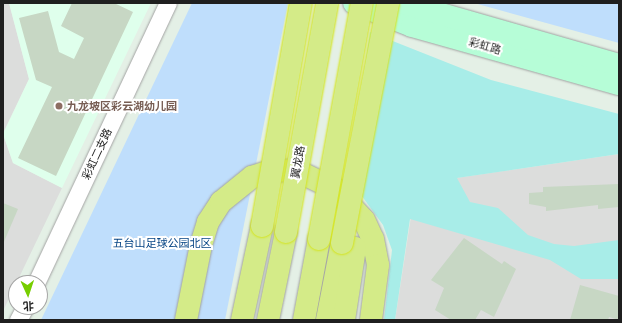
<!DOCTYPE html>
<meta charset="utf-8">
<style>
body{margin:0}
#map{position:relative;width:622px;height:323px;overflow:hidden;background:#e4f0e6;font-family:"Space Grotesk","Noto Sans SC",sans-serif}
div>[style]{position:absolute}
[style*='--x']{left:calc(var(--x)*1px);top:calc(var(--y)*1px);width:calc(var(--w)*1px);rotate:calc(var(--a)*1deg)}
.residential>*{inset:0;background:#dcdddc}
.education>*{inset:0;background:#dfffec}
.grass>*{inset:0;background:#a8ede8}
.park>*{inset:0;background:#bfdefc}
.building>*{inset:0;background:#c7d7c4}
.roads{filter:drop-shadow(0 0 1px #a3a3a3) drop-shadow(0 0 1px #a3a3a3)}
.street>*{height:17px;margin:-8.5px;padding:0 8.5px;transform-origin:8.5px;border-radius:8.5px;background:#fff}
.secondary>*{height:22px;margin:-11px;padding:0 11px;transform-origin:11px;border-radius:11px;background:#b6fdd7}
.highway>*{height:22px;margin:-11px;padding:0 11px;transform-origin:11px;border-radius:11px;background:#d4eb88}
.bridges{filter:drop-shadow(0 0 1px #d4e41b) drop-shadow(0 0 1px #d4e41b)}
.highway-bridge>*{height:22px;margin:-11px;padding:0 11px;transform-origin:11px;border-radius:11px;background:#d4eb88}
.dots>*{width:11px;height:11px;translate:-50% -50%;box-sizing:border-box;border:2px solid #fff;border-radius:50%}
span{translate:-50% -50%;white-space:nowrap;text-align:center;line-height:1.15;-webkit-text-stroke:4px #fff;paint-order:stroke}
.street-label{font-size:11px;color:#1f1f1f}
.education-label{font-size:11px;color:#785e54;font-weight:700}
.left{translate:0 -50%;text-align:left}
.park-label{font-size:11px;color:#064484}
.frame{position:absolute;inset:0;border:4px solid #1f1f1f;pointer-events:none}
.north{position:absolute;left:8px;top:275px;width:40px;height:40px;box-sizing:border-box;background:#fff;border:1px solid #a5a5a5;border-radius:50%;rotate:177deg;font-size:11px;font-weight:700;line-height:16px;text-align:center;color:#1f1f1f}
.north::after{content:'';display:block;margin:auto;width:14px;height:18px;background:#77ce00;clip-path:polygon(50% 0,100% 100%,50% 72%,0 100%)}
</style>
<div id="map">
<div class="residential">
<i style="clip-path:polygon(3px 3px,9px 3px,29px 79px,3px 133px)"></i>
<i style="clip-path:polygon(3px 134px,13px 163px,62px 188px,3px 311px)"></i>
<i style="clip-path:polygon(619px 154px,619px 320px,395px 320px,416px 184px)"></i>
</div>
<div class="education">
<i style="clip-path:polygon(9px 3px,151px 3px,62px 188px,13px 163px,3px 134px,29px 79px)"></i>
</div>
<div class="grass">
<i style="clip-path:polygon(370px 32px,491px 80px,619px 114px,619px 154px,457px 178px,470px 202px,498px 208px,528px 235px,554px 244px,574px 246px,619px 240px,619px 279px,581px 279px,550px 260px,410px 219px,395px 320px,384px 320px,392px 250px,383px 225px,348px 177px)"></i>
</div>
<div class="park">
<i style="clip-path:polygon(192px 3px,288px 3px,225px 320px,41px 320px)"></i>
<i style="clip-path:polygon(474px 3px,619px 3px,619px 43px)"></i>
</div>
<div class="building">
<i style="clip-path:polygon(72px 3px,114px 3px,133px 12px,56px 176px,18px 158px,52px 87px,36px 80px,19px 18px,48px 11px,59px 52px,74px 59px,84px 38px,61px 26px)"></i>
<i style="clip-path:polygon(619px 184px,619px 207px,598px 209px,598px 205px,546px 211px,546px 207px,529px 204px,529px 193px,543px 192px,543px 187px)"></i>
<i style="clip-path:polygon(3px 203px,18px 209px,3px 244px)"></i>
<i style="clip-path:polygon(464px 238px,502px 264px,504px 261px,516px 269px,494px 317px,481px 310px,475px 320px,451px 320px,435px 310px,444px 288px,431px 280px)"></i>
<i style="clip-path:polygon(580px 285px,619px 296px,619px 320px,609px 317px,608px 320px,570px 320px)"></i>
</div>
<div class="roads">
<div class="street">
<i style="--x:36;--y:283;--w:310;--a:-64.8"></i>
<i style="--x:18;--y:320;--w:15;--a:-62"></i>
</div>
<div class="secondary">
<i style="--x:354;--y:3;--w:62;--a:21.6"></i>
<i style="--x:412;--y:26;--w:215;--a:15.7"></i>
<i style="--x:403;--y:3;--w:225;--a:16"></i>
</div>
<div class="highway">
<i style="--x:186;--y:320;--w:76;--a:-78.7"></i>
<i style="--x:201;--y:245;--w:24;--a:-73"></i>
<i style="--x:208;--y:222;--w:24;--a:-57"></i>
<i style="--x:221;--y:202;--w:40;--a:-39"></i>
<i style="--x:252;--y:177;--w:20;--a:-18"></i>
<i style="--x:271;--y:171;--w:24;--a:-2"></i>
<i style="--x:295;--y:170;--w:44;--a:25.4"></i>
<i style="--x:335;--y:189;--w:42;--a:46.9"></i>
<i style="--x:364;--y:220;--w:21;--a:65"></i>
<i style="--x:373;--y:239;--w:26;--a:79"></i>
<i style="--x:378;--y:265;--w:55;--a:97.3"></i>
<i style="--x:242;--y:320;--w:96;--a:-78"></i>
<i style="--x:268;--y:320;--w:90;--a:-78.4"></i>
<i style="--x:304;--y:320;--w:82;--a:-79.5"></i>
<i style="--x:327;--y:320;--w:78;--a:-79"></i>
<i style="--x:344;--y:320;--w:73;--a:-81.3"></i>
</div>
</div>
<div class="bridges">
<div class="highway-bridge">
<i style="--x:262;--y:226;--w:226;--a:-80.1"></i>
<i style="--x:286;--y:232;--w:233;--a:-79.8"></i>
<i style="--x:319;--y:239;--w:240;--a:-79.7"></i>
<i style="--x:342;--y:243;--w:244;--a:-79.1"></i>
</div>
</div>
<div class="dots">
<i style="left:59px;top:106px;background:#8d6e63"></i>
</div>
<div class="street-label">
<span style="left:485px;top:46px;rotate:16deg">彩虹路</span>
<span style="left:97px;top:154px;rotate:-65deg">彩虹二支路</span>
<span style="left:298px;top:162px;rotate:-80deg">翼龙路</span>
</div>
<div class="education-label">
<span class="left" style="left:67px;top:106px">九龙坡区彩云湖幼儿园</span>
</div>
<div class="park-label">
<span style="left:162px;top:243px">五台山足球公园北区</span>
</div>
<div class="frame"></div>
<div class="north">北</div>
</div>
